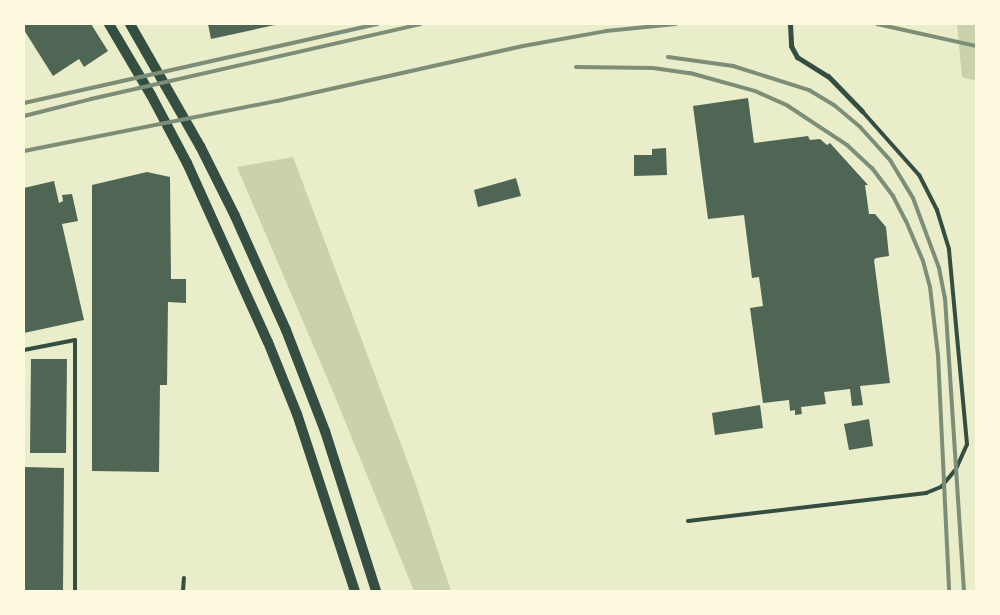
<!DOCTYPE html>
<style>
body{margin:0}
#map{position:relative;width:1000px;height:615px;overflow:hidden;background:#e9edc9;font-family:Manrope,sans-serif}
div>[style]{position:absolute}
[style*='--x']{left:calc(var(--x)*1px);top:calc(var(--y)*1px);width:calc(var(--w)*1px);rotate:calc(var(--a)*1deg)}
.green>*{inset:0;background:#cad2ad}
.building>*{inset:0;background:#4f6655}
.service>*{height:4px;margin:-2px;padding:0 2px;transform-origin:2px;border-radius:2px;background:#344e41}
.minor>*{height:5px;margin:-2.5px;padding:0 2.5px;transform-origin:2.5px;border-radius:2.5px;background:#344e41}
.secondary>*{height:10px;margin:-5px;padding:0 5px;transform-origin:5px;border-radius:5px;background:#344e41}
.rail>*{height:4px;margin:-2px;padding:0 2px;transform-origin:2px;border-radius:2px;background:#7c8e77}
span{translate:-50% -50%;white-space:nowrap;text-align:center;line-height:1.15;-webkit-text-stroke:5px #fefae0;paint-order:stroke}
.frame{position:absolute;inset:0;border:25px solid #fefae0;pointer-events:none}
</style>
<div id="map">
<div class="green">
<i style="clip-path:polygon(957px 24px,976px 24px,976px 81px,962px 77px)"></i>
<i style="clip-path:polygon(293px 157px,414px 479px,451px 591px,414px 591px,334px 394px,237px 167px)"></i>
</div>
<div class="building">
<i style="clip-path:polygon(24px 24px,91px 24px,108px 51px,84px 67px,79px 59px,53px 76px,24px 30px)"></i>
<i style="clip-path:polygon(208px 24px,275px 24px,275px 25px,211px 39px)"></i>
<i style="clip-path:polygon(748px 98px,754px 143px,808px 136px,810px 140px,820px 139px,827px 145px,830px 143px,868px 185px,865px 185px,869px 214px,875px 214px,886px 227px,889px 256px,876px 258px,874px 260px,890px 383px,860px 386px,863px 405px,852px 406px,850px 389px,824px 392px,826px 404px,801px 407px,802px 414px,795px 415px,795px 410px,790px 411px,789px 400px,763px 403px,750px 308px,763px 306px,759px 277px,752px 278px,744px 215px,708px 219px,693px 106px)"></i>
<i style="clip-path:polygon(666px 148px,667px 175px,634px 176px,634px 155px,652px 155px,652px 149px)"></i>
<i style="clip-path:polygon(147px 172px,170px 177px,171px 279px,186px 279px,186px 303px,168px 302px,167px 385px,160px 385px,159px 472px,92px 471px,92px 185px)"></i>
<i style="clip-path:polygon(516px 178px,521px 196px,478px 207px,474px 190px)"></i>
<i style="clip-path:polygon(54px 181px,59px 203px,63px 201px,62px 195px,72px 194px,78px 221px,62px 224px,84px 320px,24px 333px,24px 188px)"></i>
<i style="clip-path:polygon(31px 359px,67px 359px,66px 453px,30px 453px)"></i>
<i style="clip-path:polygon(760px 405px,763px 428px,715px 435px,712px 413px)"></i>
<i style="clip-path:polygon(869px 419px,873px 446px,849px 450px,844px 424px)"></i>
<i style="clip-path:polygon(24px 467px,64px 468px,63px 591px,24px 591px)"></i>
</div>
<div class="service">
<i style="--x:24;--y:350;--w:52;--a:-11.1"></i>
<i style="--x:75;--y:340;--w:251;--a:90"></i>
<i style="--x:688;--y:521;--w:240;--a:-6.7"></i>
<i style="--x:926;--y:493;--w:16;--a:-22"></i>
<i style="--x:941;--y:487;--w:23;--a:-50"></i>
<i style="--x:956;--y:469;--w:27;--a:-66"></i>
<i style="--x:967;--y:444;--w:196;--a:-95.3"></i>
<i style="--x:949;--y:249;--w:41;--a:-107.1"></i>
<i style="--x:937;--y:210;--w:39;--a:-117"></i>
<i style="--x:919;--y:175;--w:86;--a:-131.7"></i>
<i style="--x:183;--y:591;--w:13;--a:-86"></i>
</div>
<div class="minor">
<i style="--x:790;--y:24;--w:22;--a:87"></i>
<i style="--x:791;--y:46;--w:13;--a:61"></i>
<i style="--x:797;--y:57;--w:36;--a:32"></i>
<i style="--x:828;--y:76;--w:49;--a:45.8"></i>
</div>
<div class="secondary">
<i style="--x:109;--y:24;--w:82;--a:59.4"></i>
<i style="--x:151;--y:95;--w:77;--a:62.1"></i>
<i style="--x:187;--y:163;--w:196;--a:65.7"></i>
<i style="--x:268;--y:342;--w:78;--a:68.1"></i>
<i style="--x:297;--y:414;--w:186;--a:71.9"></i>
<i style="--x:130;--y:24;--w:141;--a:60.2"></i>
<i style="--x:200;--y:146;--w:78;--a:63.4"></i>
<i style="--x:235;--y:216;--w:125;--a:65.9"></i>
<i style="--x:286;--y:330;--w:108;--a:68.9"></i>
<i style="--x:325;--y:431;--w:168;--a:72.3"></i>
</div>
<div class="rail">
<i style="--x:877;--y:24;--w:101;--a:12.5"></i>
<i style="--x:668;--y:57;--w:66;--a:7.9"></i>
<i style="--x:733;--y:66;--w:80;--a:17.5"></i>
<i style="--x:809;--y:90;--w:29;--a:31"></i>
<i style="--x:834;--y:105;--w:35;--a:40"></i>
<i style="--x:861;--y:128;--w:43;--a:47.8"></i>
<i style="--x:890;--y:160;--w:44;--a:58.8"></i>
<i style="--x:913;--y:198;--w:75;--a:69.6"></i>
<i style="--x:939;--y:268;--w:31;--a:79"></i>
<i style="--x:945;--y:298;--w:294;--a:86.3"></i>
<i style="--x:576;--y:67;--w:77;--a:0.7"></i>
<i style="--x:653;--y:68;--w:37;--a:8"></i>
<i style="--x:690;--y:73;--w:67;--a:15.5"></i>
<i style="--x:755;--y:91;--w:36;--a:24"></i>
<i style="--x:788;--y:106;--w:71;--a:33.5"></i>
<i style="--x:847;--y:145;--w:34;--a:43"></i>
<i style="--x:872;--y:168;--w:35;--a:53"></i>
<i style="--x:893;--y:196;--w:28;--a:63"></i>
<i style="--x:906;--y:221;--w:43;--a:67"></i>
<i style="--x:923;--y:261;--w:27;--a:75"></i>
<i style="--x:930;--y:287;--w:68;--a:83.3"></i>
<i style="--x:938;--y:355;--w:236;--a:87.3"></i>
<i style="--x:24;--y:103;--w:362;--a:-12.6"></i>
<i style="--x:24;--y:116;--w:69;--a:-14.2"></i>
<i style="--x:91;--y:99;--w:338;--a:-12.8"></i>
<i style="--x:24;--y:151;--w:258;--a:-11.2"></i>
<i style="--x:277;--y:101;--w:252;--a:-12.6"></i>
<i style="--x:523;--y:46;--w:84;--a:-10.2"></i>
<i style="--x:606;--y:31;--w:70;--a:-5.7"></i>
</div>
<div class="frame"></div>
</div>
